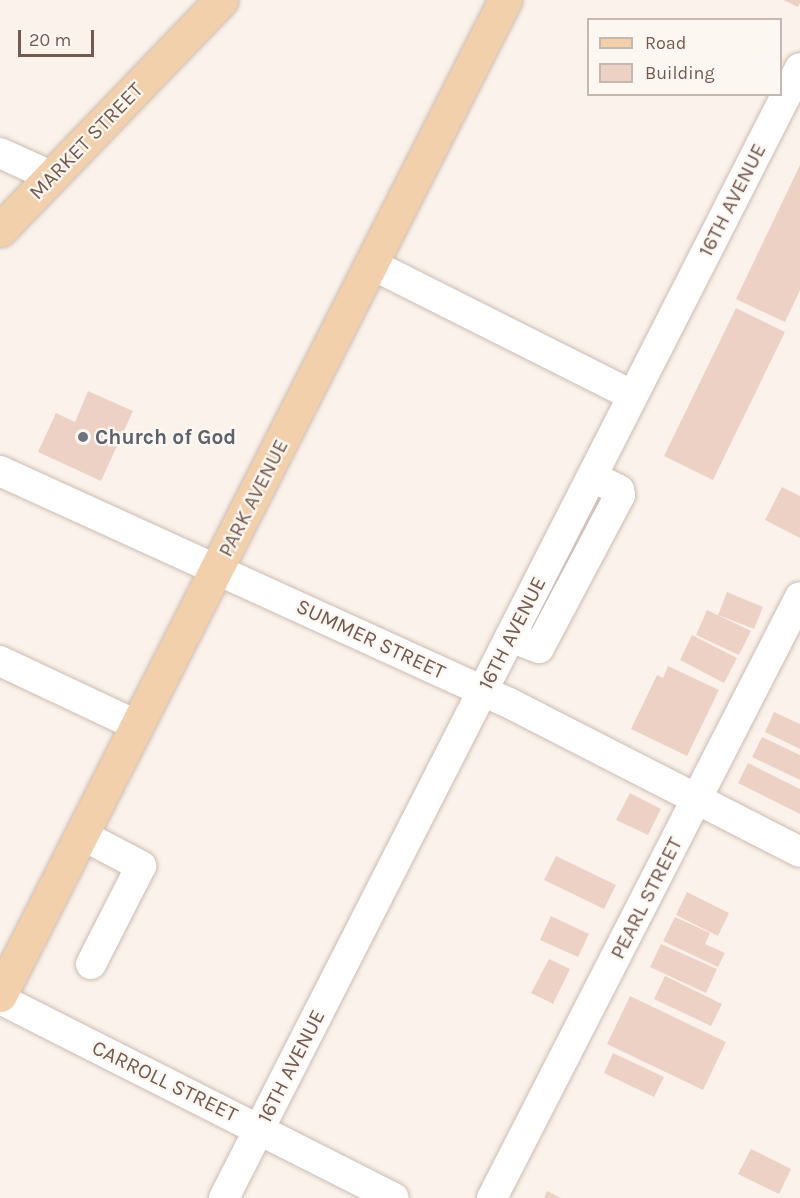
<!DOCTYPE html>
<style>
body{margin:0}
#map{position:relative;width:800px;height:1198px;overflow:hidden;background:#fbf3eb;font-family:Karla,sans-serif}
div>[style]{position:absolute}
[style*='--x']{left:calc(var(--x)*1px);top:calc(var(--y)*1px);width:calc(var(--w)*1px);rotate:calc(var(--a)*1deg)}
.building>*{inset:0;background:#edd1c5}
.roads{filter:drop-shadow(0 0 2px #ccbbb2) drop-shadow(0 0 2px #ccbbb2)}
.minor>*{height:30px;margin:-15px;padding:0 15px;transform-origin:15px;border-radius:15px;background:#fff}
.major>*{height:33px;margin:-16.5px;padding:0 16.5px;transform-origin:16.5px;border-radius:16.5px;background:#f2d0ab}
.dots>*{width:16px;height:16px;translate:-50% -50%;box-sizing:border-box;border:3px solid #fdf7f1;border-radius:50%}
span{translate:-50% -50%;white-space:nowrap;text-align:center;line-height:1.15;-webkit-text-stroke:4.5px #fdf7f1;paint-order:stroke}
.street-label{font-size:21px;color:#735950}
.worship-label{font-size:21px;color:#5b616d;font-weight:700}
.left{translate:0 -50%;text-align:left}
.legend{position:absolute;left:587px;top:18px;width:195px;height:78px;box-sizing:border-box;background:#fdf7f1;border:2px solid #c6b8b1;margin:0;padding:8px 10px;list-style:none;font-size:18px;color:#735950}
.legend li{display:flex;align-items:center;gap:12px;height:30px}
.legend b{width:30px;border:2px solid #c6b8b1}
.scale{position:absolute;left:18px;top:30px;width:76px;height:27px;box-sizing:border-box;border:3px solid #735950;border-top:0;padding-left:8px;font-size:18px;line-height:21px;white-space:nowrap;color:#735950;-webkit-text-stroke:4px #fdf7f1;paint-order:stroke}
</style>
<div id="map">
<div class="building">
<i style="clip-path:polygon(783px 0,800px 0,800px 3px,798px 7px)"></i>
<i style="clip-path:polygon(800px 165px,800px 290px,785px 322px,736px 299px)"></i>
<i style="clip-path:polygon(736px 308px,785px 332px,713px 480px,664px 456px)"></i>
<i style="clip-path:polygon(88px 391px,133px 411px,101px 481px,38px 452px,56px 413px,75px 422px)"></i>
<i style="clip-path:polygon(782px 487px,800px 496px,800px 538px,765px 520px)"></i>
<i style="clip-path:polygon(727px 592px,763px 607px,754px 629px,718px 615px)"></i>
<i style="clip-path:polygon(707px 610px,751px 631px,739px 655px,696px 635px)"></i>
<i style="clip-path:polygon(692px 635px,737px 658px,724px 683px,680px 660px)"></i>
<i style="clip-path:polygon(668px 666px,719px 690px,687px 756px,631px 729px,657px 675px,663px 678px)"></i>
<i style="clip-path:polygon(774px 712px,800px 724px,800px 749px,765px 732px)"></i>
<i style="clip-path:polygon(762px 737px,800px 755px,800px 780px,752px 757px)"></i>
<i style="clip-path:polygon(748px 763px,800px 789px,800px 814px,738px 783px)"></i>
<i style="clip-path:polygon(630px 793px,661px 809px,648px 835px,616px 820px)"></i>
<i style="clip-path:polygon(556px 856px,616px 885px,604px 909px,544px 880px)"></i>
<i style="clip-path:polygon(687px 892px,729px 913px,718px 936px,676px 915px)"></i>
<i style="clip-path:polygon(551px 916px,589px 934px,578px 957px,540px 940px)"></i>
<i style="clip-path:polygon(675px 917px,710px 933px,705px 944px,725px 953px,718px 967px,663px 941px)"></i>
<i style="clip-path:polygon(661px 944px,717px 969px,706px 993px,650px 967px)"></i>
<i style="clip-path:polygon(549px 959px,570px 969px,553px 1004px,531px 993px)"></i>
<i style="clip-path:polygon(665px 976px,722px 1004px,711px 1026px,654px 999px)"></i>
<i style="clip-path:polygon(630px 996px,726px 1042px,703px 1090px,607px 1044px)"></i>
<i style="clip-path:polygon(613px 1053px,664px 1077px,654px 1097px,604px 1073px)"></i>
<i style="clip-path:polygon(751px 1149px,791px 1169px,779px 1194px,738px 1174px)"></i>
<i style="clip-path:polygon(547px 1191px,561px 1198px,544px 1198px)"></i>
</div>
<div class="roads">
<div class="minor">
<i style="--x:0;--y:153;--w:56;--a:24.3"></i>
<i style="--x:371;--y:264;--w:292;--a:26.7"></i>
<i style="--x:0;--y:471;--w:559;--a:24.5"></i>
<i style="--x:509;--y:703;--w:327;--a:27.1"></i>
<i style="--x:510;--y:637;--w:31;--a:21"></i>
<i style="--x:539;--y:648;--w:173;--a:-62.1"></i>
<i style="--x:620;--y:495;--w:5;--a:-101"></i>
<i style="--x:619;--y:490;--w:30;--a:-154"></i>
<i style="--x:0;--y:661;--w:153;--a:25.2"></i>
<i style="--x:82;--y:835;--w:67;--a:27.7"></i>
<i style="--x:141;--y:866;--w:110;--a:117"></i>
<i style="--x:0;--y:999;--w:441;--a:26.8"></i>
<i style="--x:224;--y:1198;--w:1268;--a:-62.99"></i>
<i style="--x:492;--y:1198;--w:675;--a:-62.87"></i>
</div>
<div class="major">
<i style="--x:0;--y:230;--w:319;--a:-46.1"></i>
<i style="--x:0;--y:995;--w:1116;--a:-63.09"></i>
</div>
</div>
<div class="dots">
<i style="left:83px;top:437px;background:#6b7280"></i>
</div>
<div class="street-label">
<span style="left:86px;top:141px;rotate:-46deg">MARKET STREET</span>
<span style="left:732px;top:200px;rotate:-63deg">16TH AVENUE</span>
<span style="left:253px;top:498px;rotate:-63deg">PARK AVENUE</span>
<span style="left:512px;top:633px;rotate:-63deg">16TH AVENUE</span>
<span style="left:371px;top:639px;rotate:25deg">SUMMER STREET</span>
<span style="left:646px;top:898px;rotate:-63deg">PEARL STREET</span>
<span style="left:291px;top:1066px;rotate:-63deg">16TH AVENUE</span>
<span style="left:165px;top:1081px;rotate:26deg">CARROLL STREET</span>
</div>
<div class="worship-label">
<span class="left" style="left:95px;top:437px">Church of God</span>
</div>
<ul class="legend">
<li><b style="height:8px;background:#f2d0ab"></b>Road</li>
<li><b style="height:16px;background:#edd1c5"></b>Building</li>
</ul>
<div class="scale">20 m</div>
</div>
